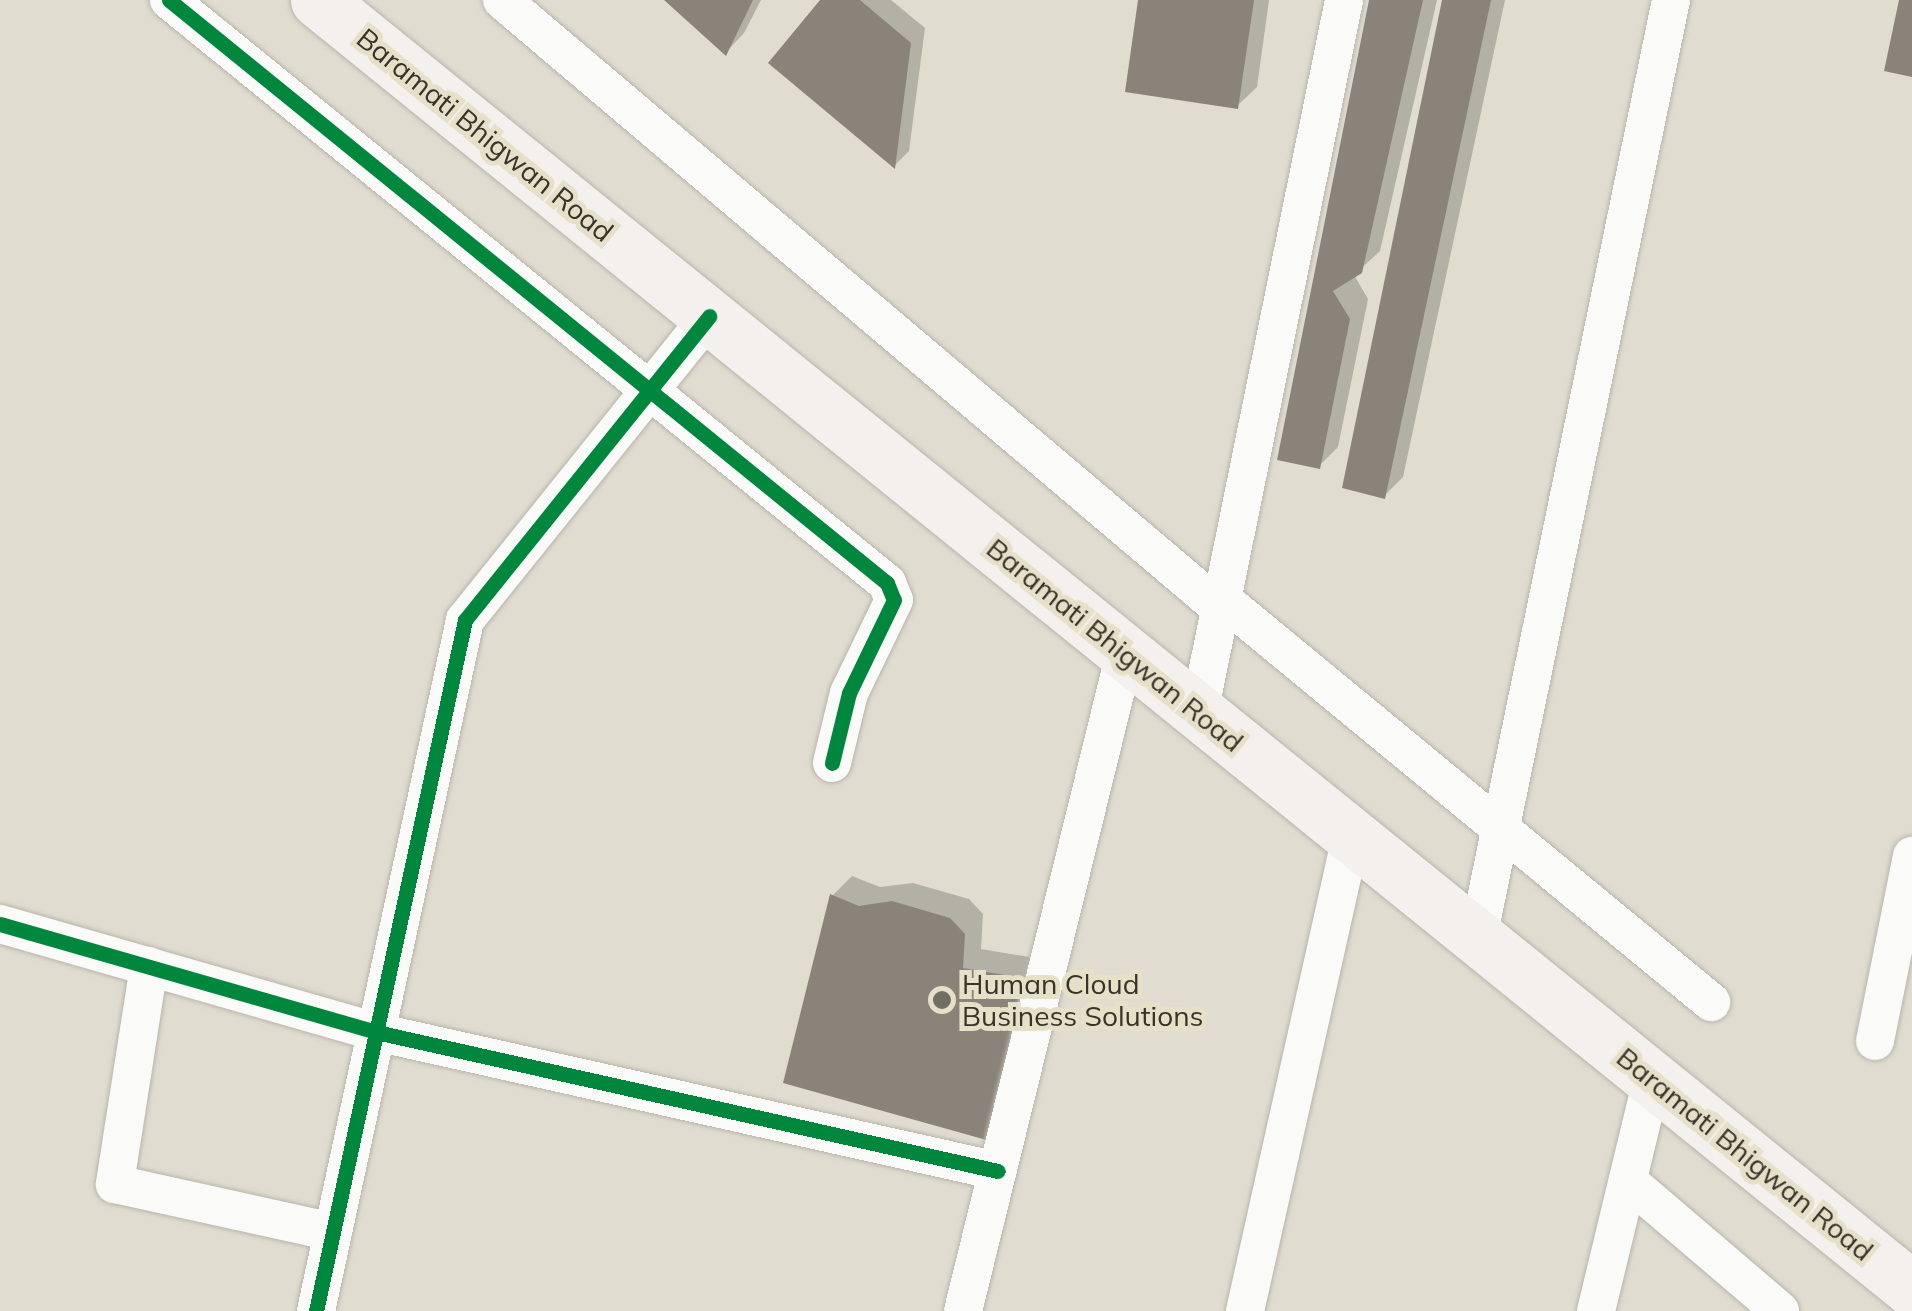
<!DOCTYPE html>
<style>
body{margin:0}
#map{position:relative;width:1912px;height:1311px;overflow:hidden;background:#e0dcd0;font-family:Mulish,sans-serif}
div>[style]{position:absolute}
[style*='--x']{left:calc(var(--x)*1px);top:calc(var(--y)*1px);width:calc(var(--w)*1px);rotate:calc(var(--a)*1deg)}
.shadow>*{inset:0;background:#0003}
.building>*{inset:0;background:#8a837a}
.roads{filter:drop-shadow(0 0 2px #b8b5ab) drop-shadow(0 0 2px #b8b5ab)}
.minor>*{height:38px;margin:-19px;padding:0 19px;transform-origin:19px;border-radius:19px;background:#fafaf8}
.primary>*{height:55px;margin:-27.5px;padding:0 27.5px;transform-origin:27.5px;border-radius:27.5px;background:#f4f0ed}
.cycleway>*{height:15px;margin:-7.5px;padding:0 7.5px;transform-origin:7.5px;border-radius:7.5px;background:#00873e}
.dots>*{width:28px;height:28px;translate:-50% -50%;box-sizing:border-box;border:5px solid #e7e0c9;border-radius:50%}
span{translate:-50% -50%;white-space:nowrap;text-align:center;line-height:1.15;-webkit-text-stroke:10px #e7e0c9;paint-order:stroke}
.street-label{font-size:28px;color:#36332a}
.poi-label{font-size:28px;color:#36332a}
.left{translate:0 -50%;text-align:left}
</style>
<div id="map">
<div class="shadow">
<i style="clip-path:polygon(668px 0,761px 0,744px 33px,726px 52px)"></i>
<i style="clip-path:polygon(823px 0,891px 0,925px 28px,909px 151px,895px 165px)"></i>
<i style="clip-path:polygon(1141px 0,1269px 0,1257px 87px,1237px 106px)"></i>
<i style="clip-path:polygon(1372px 0,1437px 0,1380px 251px,1354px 275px,1368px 299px,1338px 447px,1319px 466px,1280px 458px)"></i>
<i style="clip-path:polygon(1445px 0,1505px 0,1403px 477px,1384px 496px)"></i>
<i style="clip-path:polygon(852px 876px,880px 887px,913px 883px,969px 899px,983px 914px,981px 949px,1041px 959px,1009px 1119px,833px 895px)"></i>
</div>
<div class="building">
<i style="clip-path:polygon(664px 0,753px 0,726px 56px)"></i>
<i style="clip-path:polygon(820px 0,860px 0,911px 43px,895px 169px,768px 63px)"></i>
<i style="clip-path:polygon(1138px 0,1254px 0,1238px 109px,1125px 92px)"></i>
<i style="clip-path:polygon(1369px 0,1423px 0,1362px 273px,1333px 291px,1350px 319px,1320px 469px,1277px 460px)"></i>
<i style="clip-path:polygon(1442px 0,1491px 0,1385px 499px,1342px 488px)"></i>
<i style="clip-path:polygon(1899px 0,1912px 0,1912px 77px,1884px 71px)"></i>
<i style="clip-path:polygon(830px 894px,859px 906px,892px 901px,950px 918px,965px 934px,963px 968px,1023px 978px,990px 1141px,783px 1083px)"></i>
</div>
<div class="roads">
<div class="minor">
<i style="--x:169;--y:0;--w:925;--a:39.08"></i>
<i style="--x:887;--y:583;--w:18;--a:68"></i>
<i style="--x:894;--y:600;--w:103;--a:115.8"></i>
<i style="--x:849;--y:693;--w:72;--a:103.7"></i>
<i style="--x:502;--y:0;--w:941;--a:40.26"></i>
<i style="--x:1222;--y:599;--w:634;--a:39.49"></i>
<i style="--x:1199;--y:713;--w:728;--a:-78.5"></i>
<i style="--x:0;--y:924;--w:391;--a:16"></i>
<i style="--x:376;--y:1032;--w:637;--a:12.6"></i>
<i style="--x:1478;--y:938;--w:958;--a:-78.37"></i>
<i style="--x:149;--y:966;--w:221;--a:98.9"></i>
<i style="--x:115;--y:1184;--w:223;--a:12.4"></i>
<i style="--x:1875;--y:1041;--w:189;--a:-78.7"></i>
<i style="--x:1628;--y:1181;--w:200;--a:40.5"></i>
<i style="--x:316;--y:1311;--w:707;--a:-77.83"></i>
<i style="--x:465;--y:620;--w:390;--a:-51.2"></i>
<i style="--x:963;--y:1311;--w:678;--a:-76.17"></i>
<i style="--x:1245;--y:1311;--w:488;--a:-77.4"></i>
<i style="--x:1596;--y:1311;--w:239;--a:-76.4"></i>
</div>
<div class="primary">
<i style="--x:318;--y:0;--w:2050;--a:38.96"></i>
</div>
</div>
<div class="cycleway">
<i style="--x:169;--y:0;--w:925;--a:39.08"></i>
<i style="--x:887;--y:583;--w:18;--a:68"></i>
<i style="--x:894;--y:600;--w:103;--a:115.8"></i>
<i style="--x:849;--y:693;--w:72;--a:103.7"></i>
<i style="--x:0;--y:924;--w:391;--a:16"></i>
<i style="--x:376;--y:1032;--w:637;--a:12.6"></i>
<i style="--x:316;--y:1311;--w:707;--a:-77.83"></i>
<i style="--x:465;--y:620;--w:390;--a:-51.2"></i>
</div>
<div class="dots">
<i style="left:942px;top:1000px;background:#726e64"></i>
</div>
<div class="street-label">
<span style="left:485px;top:135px;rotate:39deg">Baramati Bhigwan Road</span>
<span style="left:1115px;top:645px;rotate:39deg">Baramati Bhigwan Road</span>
<span style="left:1745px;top:1154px;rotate:39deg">Baramati Bhigwan Road</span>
</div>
<div class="poi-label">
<span class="left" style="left:962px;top:1000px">Human Cloud<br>Business Solutions</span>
</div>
</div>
